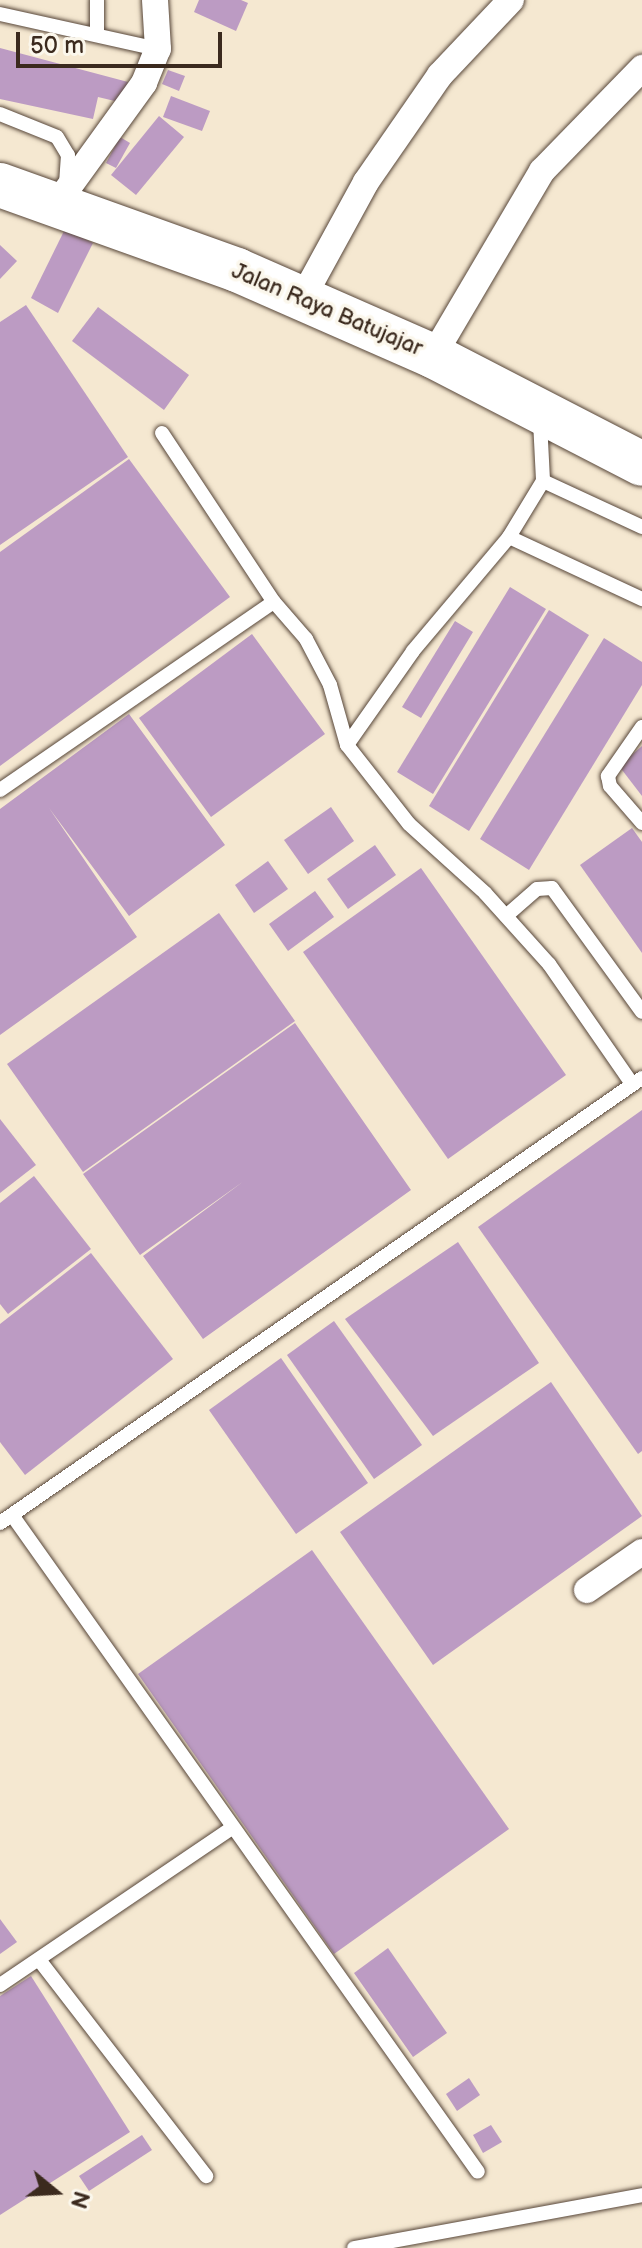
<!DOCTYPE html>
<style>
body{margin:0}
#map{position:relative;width:642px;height:2248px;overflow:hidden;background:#f5e8d1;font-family:"Balsamiq Sans",sans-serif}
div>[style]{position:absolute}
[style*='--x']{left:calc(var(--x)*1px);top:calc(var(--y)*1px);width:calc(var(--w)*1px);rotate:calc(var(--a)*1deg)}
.building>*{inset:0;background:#bc9bc3}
.roads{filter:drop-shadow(0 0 2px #574639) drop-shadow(0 0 2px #574639)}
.lane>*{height:14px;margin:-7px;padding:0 7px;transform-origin:7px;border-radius:7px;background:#fff}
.street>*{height:26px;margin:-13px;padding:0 13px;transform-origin:13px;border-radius:13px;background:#fff}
.highway>*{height:44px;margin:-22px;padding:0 22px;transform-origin:22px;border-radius:22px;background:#fff}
span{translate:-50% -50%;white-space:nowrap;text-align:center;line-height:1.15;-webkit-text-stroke:7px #fbf7ec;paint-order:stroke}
.street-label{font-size:22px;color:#3b2a1e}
.north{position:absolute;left:16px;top:2152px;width:80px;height:80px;-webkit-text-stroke:6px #fbf7ec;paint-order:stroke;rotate:108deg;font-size:22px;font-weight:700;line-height:32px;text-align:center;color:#3b2a1e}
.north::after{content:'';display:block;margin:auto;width:28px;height:36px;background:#3b2a1e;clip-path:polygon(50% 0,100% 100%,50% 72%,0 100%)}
.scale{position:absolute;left:16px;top:32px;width:206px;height:36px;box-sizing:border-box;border:4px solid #3b2a1e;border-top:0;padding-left:10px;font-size:24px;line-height:28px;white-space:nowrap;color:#3b2a1e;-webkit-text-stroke:6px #fbf7ec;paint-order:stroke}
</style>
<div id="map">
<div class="building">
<i style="clip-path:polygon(199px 0,241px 0,248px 3px,236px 31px,194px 12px)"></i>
<i style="clip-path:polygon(0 48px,128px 82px,123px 103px,98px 97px,93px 119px,0 99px)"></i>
<i style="clip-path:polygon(168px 70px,185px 76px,179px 91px,162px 84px)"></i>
<i style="clip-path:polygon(171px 96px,210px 111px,202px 131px,163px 117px)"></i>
<i style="clip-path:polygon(159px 116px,184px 137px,136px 195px,111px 175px)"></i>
<i style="clip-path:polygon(120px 137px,130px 143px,116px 168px,106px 163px)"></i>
<i style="clip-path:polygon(65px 229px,93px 243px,58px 313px,31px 298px)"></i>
<i style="clip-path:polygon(0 245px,17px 261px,0 279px)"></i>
<i style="clip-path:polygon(26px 305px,128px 457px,0 545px,0 322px)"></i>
<i style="clip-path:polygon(98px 307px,189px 375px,164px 410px,72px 341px)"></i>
<i style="clip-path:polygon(129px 459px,230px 597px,0 766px,0 552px)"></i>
<i style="clip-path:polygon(510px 587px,546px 609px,433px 794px,397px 772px)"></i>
<i style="clip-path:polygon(549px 610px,589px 635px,469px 831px,429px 806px)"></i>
<i style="clip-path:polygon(455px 621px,473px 632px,421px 718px,402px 707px)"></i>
<i style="clip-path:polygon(252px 634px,325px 734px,211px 817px,139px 718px)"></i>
<i style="clip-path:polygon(604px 638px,642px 662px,642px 685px,529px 870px,480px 839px)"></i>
<i style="clip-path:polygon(129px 714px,225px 845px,129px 916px,49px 808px,137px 937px,0 1035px,0 809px)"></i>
<i style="clip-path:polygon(642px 746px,642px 796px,619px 766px)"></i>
<i style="clip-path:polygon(331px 807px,354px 841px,308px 874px,284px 840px)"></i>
<i style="clip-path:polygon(632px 828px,642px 842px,642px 953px,580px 865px)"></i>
<i style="clip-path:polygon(375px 845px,396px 875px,348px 909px,327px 879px)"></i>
<i style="clip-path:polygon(268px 861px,288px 889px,254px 913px,235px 885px)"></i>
<i style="clip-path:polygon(421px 868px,566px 1075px,448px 1159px,303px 952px)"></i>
<i style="clip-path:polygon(315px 891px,334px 917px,288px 951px,269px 924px)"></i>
<i style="clip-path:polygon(219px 913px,295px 1021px,83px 1172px,7px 1064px)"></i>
<i style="clip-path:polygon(295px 1023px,411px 1190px,203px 1339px,143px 1256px,244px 1181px,140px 1255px,83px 1174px)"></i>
<i style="clip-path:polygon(642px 1110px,642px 1451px,638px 1454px,478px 1227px)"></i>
<i style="clip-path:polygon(0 1119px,36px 1165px,0 1193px)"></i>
<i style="clip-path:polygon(34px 1176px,91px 1249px,8px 1314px,0 1304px,0 1203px)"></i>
<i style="clip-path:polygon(458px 1242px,539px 1363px,433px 1436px,345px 1319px)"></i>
<i style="clip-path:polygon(91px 1253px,173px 1359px,25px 1475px,0 1442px,0 1324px)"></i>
<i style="clip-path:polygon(334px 1321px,422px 1445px,374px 1479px,287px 1355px)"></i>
<i style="clip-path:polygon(281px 1358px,368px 1483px,296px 1534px,209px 1410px)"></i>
<i style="clip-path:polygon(551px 1382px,642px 1516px,433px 1665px,340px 1532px)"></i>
<i style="clip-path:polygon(312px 1550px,509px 1829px,334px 1954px,138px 1674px)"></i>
<i style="clip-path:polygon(0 1919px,17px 1942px,0 1954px)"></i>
<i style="clip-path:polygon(388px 1948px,447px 2033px,413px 2057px,354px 1973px)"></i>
<i style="clip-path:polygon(31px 1976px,130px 2132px,0 2215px,0 1996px)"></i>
<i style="clip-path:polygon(469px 2078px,480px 2095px,457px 2111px,446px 2094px)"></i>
<i style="clip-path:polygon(491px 2125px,502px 2142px,483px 2153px,473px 2135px)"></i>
<i style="clip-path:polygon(142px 2135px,152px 2150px,89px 2191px,79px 2176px)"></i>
</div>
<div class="roads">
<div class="lane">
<i style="--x:0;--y:14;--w:162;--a:12.5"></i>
<i style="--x:97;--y:35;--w:35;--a:-90"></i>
<i style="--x:0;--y:114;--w:61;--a:22"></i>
<i style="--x:57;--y:137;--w:21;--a:59"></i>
<i style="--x:68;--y:155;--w:30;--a:94"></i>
<i style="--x:540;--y:421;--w:60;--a:87.1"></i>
<i style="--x:543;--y:481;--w:66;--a:121.3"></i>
<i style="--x:509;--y:537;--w:147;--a:25"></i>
<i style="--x:162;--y:433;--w:203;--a:56.5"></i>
<i style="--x:274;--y:602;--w:49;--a:49.1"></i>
<i style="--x:306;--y:639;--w:52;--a:62.4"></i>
<i style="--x:330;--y:685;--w:62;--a:74.2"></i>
<i style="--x:347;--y:745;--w:100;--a:51.9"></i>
<i style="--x:409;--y:824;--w:103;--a:42.2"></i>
<i style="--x:485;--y:893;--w:96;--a:48"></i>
<i style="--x:549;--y:964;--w:146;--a:55.3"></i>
<i style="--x:543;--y:481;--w:109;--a:24.9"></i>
<i style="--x:642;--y:727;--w:60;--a:124.8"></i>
<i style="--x:608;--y:776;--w:10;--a:79"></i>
<i style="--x:610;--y:786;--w:49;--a:49.1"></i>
<i style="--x:347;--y:745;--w:115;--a:-54.9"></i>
<i style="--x:413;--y:651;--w:149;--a:-49.9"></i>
<i style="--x:0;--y:790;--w:332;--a:-34.5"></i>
<i style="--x:506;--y:916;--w:41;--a:-41.1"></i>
<i style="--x:537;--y:889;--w:15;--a:-4"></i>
<i style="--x:552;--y:888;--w:153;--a:54"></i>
<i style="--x:12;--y:1515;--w:805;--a:54.65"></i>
<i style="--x:0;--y:1523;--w:781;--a:-34.73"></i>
<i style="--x:40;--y:1961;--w:272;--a:52.3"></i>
<i style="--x:0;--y:1985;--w:280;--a:-34.1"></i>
<i style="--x:354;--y:2248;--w:293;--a:-10.4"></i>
</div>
<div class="street">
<i style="--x:58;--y:202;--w:147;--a:-54.1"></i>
<i style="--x:144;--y:83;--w:37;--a:-68"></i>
<i style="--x:158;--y:49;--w:49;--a:-93.5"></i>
<i style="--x:302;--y:299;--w:133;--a:-61.3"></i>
<i style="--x:366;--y:182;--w:130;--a:-55.3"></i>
<i style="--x:440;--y:75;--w:103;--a:-46.6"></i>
<i style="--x:433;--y:356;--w:215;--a:-59.5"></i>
<i style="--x:542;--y:171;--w:144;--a:-45.8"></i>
<i style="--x:587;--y:1590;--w:67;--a:-34.6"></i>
</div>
<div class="highway">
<i style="--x:0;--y:185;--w:252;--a:19.7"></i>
<i style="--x:237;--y:270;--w:214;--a:23.7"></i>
<i style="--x:433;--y:356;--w:235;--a:27.3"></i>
</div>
</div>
<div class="street-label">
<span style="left:327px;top:310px;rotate:23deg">Jalan Raya Batujajar</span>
</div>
<div class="north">N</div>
<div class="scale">50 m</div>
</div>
